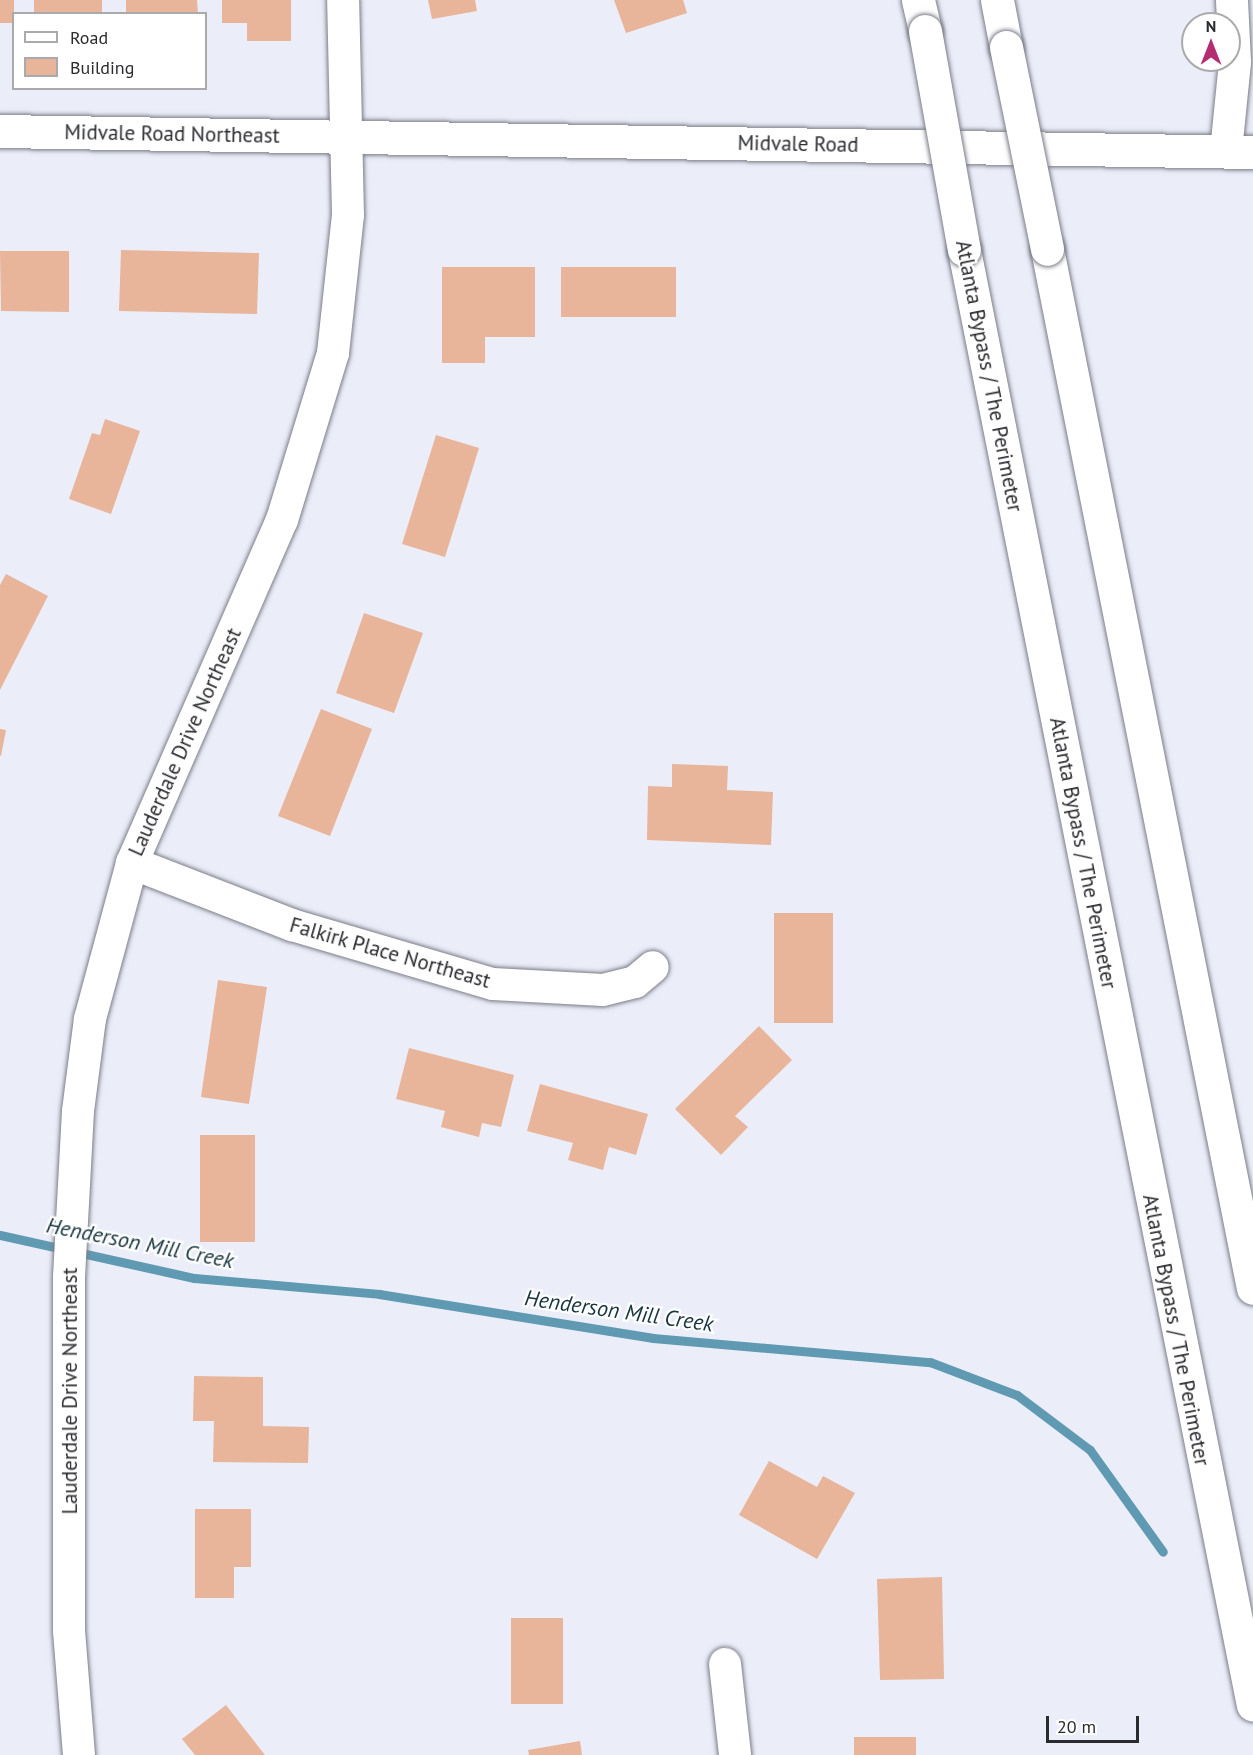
<!DOCTYPE html>
<style>
body{margin:0}
#map{position:relative;width:1253px;height:1755px;overflow:hidden;background:#ebeef9;font-family:"PT Sans",sans-serif}
div>[style]{position:absolute}
[style*='--x']{left:calc(var(--x)*1px);top:calc(var(--y)*1px);width:calc(var(--w)*1px);rotate:calc(var(--a)*1deg)}
.stream>*{height:9px;margin:-4.5px;padding:0 4.5px;transform-origin:4.5px;border-radius:4.5px;background:#609ab2}
.building>*{inset:0;background:#e8b49a}
.roads{filter:drop-shadow(0 0 2px #7b7d87) drop-shadow(0 0 2px #7b7d87)}
.street>*{height:32px;margin:-16px;padding:0 16px;transform-origin:16px;border-radius:16px;background:#fff}
.secondary>*{height:33px;margin:-16.5px;padding:0 16.5px;transform-origin:16.5px;border-radius:16.5px;background:#fff}
.highway>*{height:33px;margin:-16.5px;padding:0 16.5px;transform-origin:16.5px;border-radius:16.5px;background:#fff}
.bridges{filter:drop-shadow(0 0 2px #7b7d87) drop-shadow(0 0 2px #7b7d87)}
.highway-bridge>*{height:33px;margin:-16.5px;padding:0 16.5px;transform-origin:16.5px;border-radius:16.5px;background:#fff}
span{translate:-50% -50%;white-space:nowrap;text-align:center;line-height:1.15;-webkit-text-stroke:4.5px #fff;paint-order:stroke}
.street-label{font-size:21px;color:#2a2b2f}
.water-label{font-size:22px;color:#16333e;font-style:italic}
.legend{position:absolute;left:12px;top:12px;width:195px;height:78px;box-sizing:border-box;background:#fff;border:2px solid #aaaaac;margin:0;padding:8px 10px;list-style:none;font-size:18px;color:#2a2b2f}
.legend li{display:flex;align-items:center;gap:12px;height:30px}
.legend b{width:30px;border:2px solid #aaaaac}
.north{position:absolute;left:1181px;top:12px;width:60px;height:60px;box-sizing:border-box;background:#fff;border:2px solid #aaaaac;border-radius:50%;rotate:0deg;font-size:16px;font-weight:700;line-height:24px;text-align:center;color:#2a2b2f}
.north::after{content:'';display:block;margin:auto;width:21px;height:27px;background:#b32d72;clip-path:polygon(50% 0,100% 100%,50% 72%,0 100%)}
.scale{position:absolute;left:1046px;top:1716px;width:93px;height:27px;box-sizing:border-box;border:3px solid #2a2b2f;border-top:0;padding-left:8px;font-size:18px;line-height:21px;white-space:nowrap;color:#2a2b2f;-webkit-text-stroke:4px #fff;paint-order:stroke}
</style>
<div id="map">
<div class="stream">
<i style="--x:0;--y:1235;--w:199;--a:12.5"></i>
<i style="--x:194;--y:1278;--w:186;--a:4.9"></i>
<i style="--x:379;--y:1294;--w:278;--a:9.1"></i>
<i style="--x:653;--y:1338;--w:278;--a:5"></i>
<i style="--x:930;--y:1362;--w:93;--a:20.8"></i>
<i style="--x:1017;--y:1395;--w:91;--a:37"></i>
<i style="--x:1090;--y:1450;--w:125;--a:54.4"></i>
</div>
<div class="building">
<i style="clip-path:polygon(0 0,14px 0,14px 23px,0 23px)"></i>
<i style="clip-path:polygon(34px 0,102px 0,102px 14px,34px 14px)"></i>
<i style="clip-path:polygon(126px 0,197px 0,198px 14px,126px 14px)"></i>
<i style="clip-path:polygon(222px 0,291px 0,291px 41px,247px 41px,247px 23px,222px 23px)"></i>
<i style="clip-path:polygon(428px 0,475px 0,477px 11px,432px 19px)"></i>
<i style="clip-path:polygon(614px 0,683px 0,687px 13px,626px 33px)"></i>
<i style="clip-path:polygon(121px 250px,259px 253px,257px 314px,119px 311px)"></i>
<i style="clip-path:polygon(0 251px,69px 251px,69px 312px,1px 311px)"></i>
<i style="clip-path:polygon(442px 267px,535px 267px,535px 337px,485px 337px,485px 363px,442px 363px)"></i>
<i style="clip-path:polygon(561px 267px,676px 267px,676px 317px,561px 317px)"></i>
<i style="clip-path:polygon(105px 419px,140px 431px,111px 514px,69px 499px,92px 433px,100px 435px)"></i>
<i style="clip-path:polygon(436px 435px,479px 448px,445px 557px,402px 544px)"></i>
<i style="clip-path:polygon(6px 574px,48px 596px,0 690px,0 585px)"></i>
<i style="clip-path:polygon(364px 613px,423px 633px,394px 713px,336px 693px)"></i>
<i style="clip-path:polygon(321px 709px,372px 729px,330px 836px,278px 816px)"></i>
<i style="clip-path:polygon(0 729px,6px 730px,1px 756px,0 755px)"></i>
<i style="clip-path:polygon(672px 764px,728px 766px,727px 790px,773px 792px,771px 845px,647px 840px,648px 786px,672px 787px)"></i>
<i style="clip-path:polygon(774px 913px,833px 913px,833px 1023px,774px 1023px)"></i>
<i style="clip-path:polygon(218px 980px,267px 987px,249px 1104px,201px 1097px)"></i>
<i style="clip-path:polygon(759px 1026px,792px 1060px,735px 1116px,748px 1127px,721px 1155px,675px 1109px)"></i>
<i style="clip-path:polygon(409px 1048px,514px 1075px,501px 1127px,482px 1123px,479px 1137px,441px 1127px,445px 1111px,396px 1099px)"></i>
<i style="clip-path:polygon(540px 1084px,648px 1114px,636px 1155px,609px 1147px,603px 1170px,568px 1160px,573px 1143px,527px 1131px)"></i>
<i style="clip-path:polygon(200px 1135px,255px 1135px,255px 1242px,200px 1242px)"></i>
<i style="clip-path:polygon(194px 1376px,263px 1377px,263px 1426px,309px 1427px,308px 1463px,213px 1462px,214px 1421px,193px 1421px)"></i>
<i style="clip-path:polygon(769px 1461px,817px 1487px,823px 1476px,855px 1493px,817px 1559px,739px 1515px)"></i>
<i style="clip-path:polygon(195px 1509px,251px 1509px,251px 1567px,234px 1567px,234px 1598px,195px 1598px)"></i>
<i style="clip-path:polygon(942px 1577px,944px 1679px,880px 1680px,877px 1579px)"></i>
<i style="clip-path:polygon(511px 1618px,563px 1618px,563px 1704px,511px 1704px)"></i>
<i style="clip-path:polygon(226px 1705px,265px 1755px,195px 1755px,182px 1739px)"></i>
<i style="clip-path:polygon(854px 1737px,916px 1737px,916px 1755px,854px 1755px)"></i>
<i style="clip-path:polygon(580px 1741px,582px 1755px,529px 1755px,528px 1750px)"></i>
</div>
<div class="roads">
<div class="street">
<i style="--x:1226;--y:151;--w:89;--a:-84.2"></i>
<i style="--x:1235;--y:62;--w:62;--a:-92.8"></i>
<i style="--x:132;--y:863;--w:172;--a:21.2"></i>
<i style="--x:292;--y:925;--w:209;--a:16.4"></i>
<i style="--x:493;--y:984;--w:110;--a:3.1"></i>
<i style="--x:603;--y:990;--w:33;--a:-14"></i>
<i style="--x:635;--y:982;--w:23;--a:-40"></i>
<i style="--x:725;--y:1664;--w:92;--a:83.7"></i>
<i style="--x:79;--y:1755;--w:125;--a:-94.6"></i>
<i style="--x:69;--y:1630;--w:353;--a:-90"></i>
<i style="--x:69;--y:1277;--w:166;--a:-86.9"></i>
<i style="--x:78;--y:1111;--w:93;--a:-82.6"></i>
<i style="--x:90;--y:1019;--w:162;--a:-74.9"></i>
<i style="--x:132;--y:863;--w:374;--a:-66.4"></i>
<i style="--x:282;--y:520;--w:175;--a:-73"></i>
<i style="--x:333;--y:353;--w:139;--a:-83.8"></i>
<i style="--x:348;--y:215;--w:215;--a:-91.3"></i>
</div>
<div class="secondary">
<i style="--x:0;--y:131;--w:1253;--a:0.96"></i>
</div>
<div class="highway">
<i style="--x:918;--y:0;--w:32;--a:77"></i>
<i style="--x:997;--y:0;--w:48;--a:79.2"></i>
<i style="--x:1047;--y:249;--w:1059;--a:78.79"></i>
<i style="--x:964;--y:250;--w:1483;--a:78.77"></i>
</div>
</div>
<div class="bridges">
<div class="highway-bridge">
<i style="--x:925;--y:31;--w:222;--a:79.9"></i>
<i style="--x:1006;--y:47;--w:206;--a:78.5"></i>
</div>
</div>
<div class="street-label">
<span style="left:172px;top:134px;rotate:1deg">Midvale Road Northeast</span>
<span style="left:798px;top:144px;rotate:1deg">Midvale Road</span>
<span style="left:989px;top:376px;rotate:79deg">Atlanta Bypass / The Perimeter</span>
<span style="left:185px;top:742px;rotate:-66deg">Lauderdale Drive Northeast</span>
<span style="left:1083px;top:853px;rotate:79deg">Atlanta Bypass / The Perimeter</span>
<span style="left:390px;top:953px;rotate:16deg">Falkirk Place Northeast</span>
<span style="left:1176px;top:1330px;rotate:79deg">Atlanta Bypass / The Perimeter</span>
<span style="left:70px;top:1391px;rotate:-90deg">Lauderdale Drive Northeast</span>
</div>
<div class="water-label">
<span style="left:140px;top:1243px;rotate:11deg">Henderson Mill Creek</span>
<span style="left:619px;top:1311px;rotate:8deg">Henderson Mill Creek</span>
</div>
<ul class="legend">
<li><b style="height:8px;background:#fff"></b>Road</li>
<li><b style="height:16px;background:#e8b49a"></b>Building</li>
</ul>
<div class="north">N</div>
<div class="scale">20 m</div>
</div>
